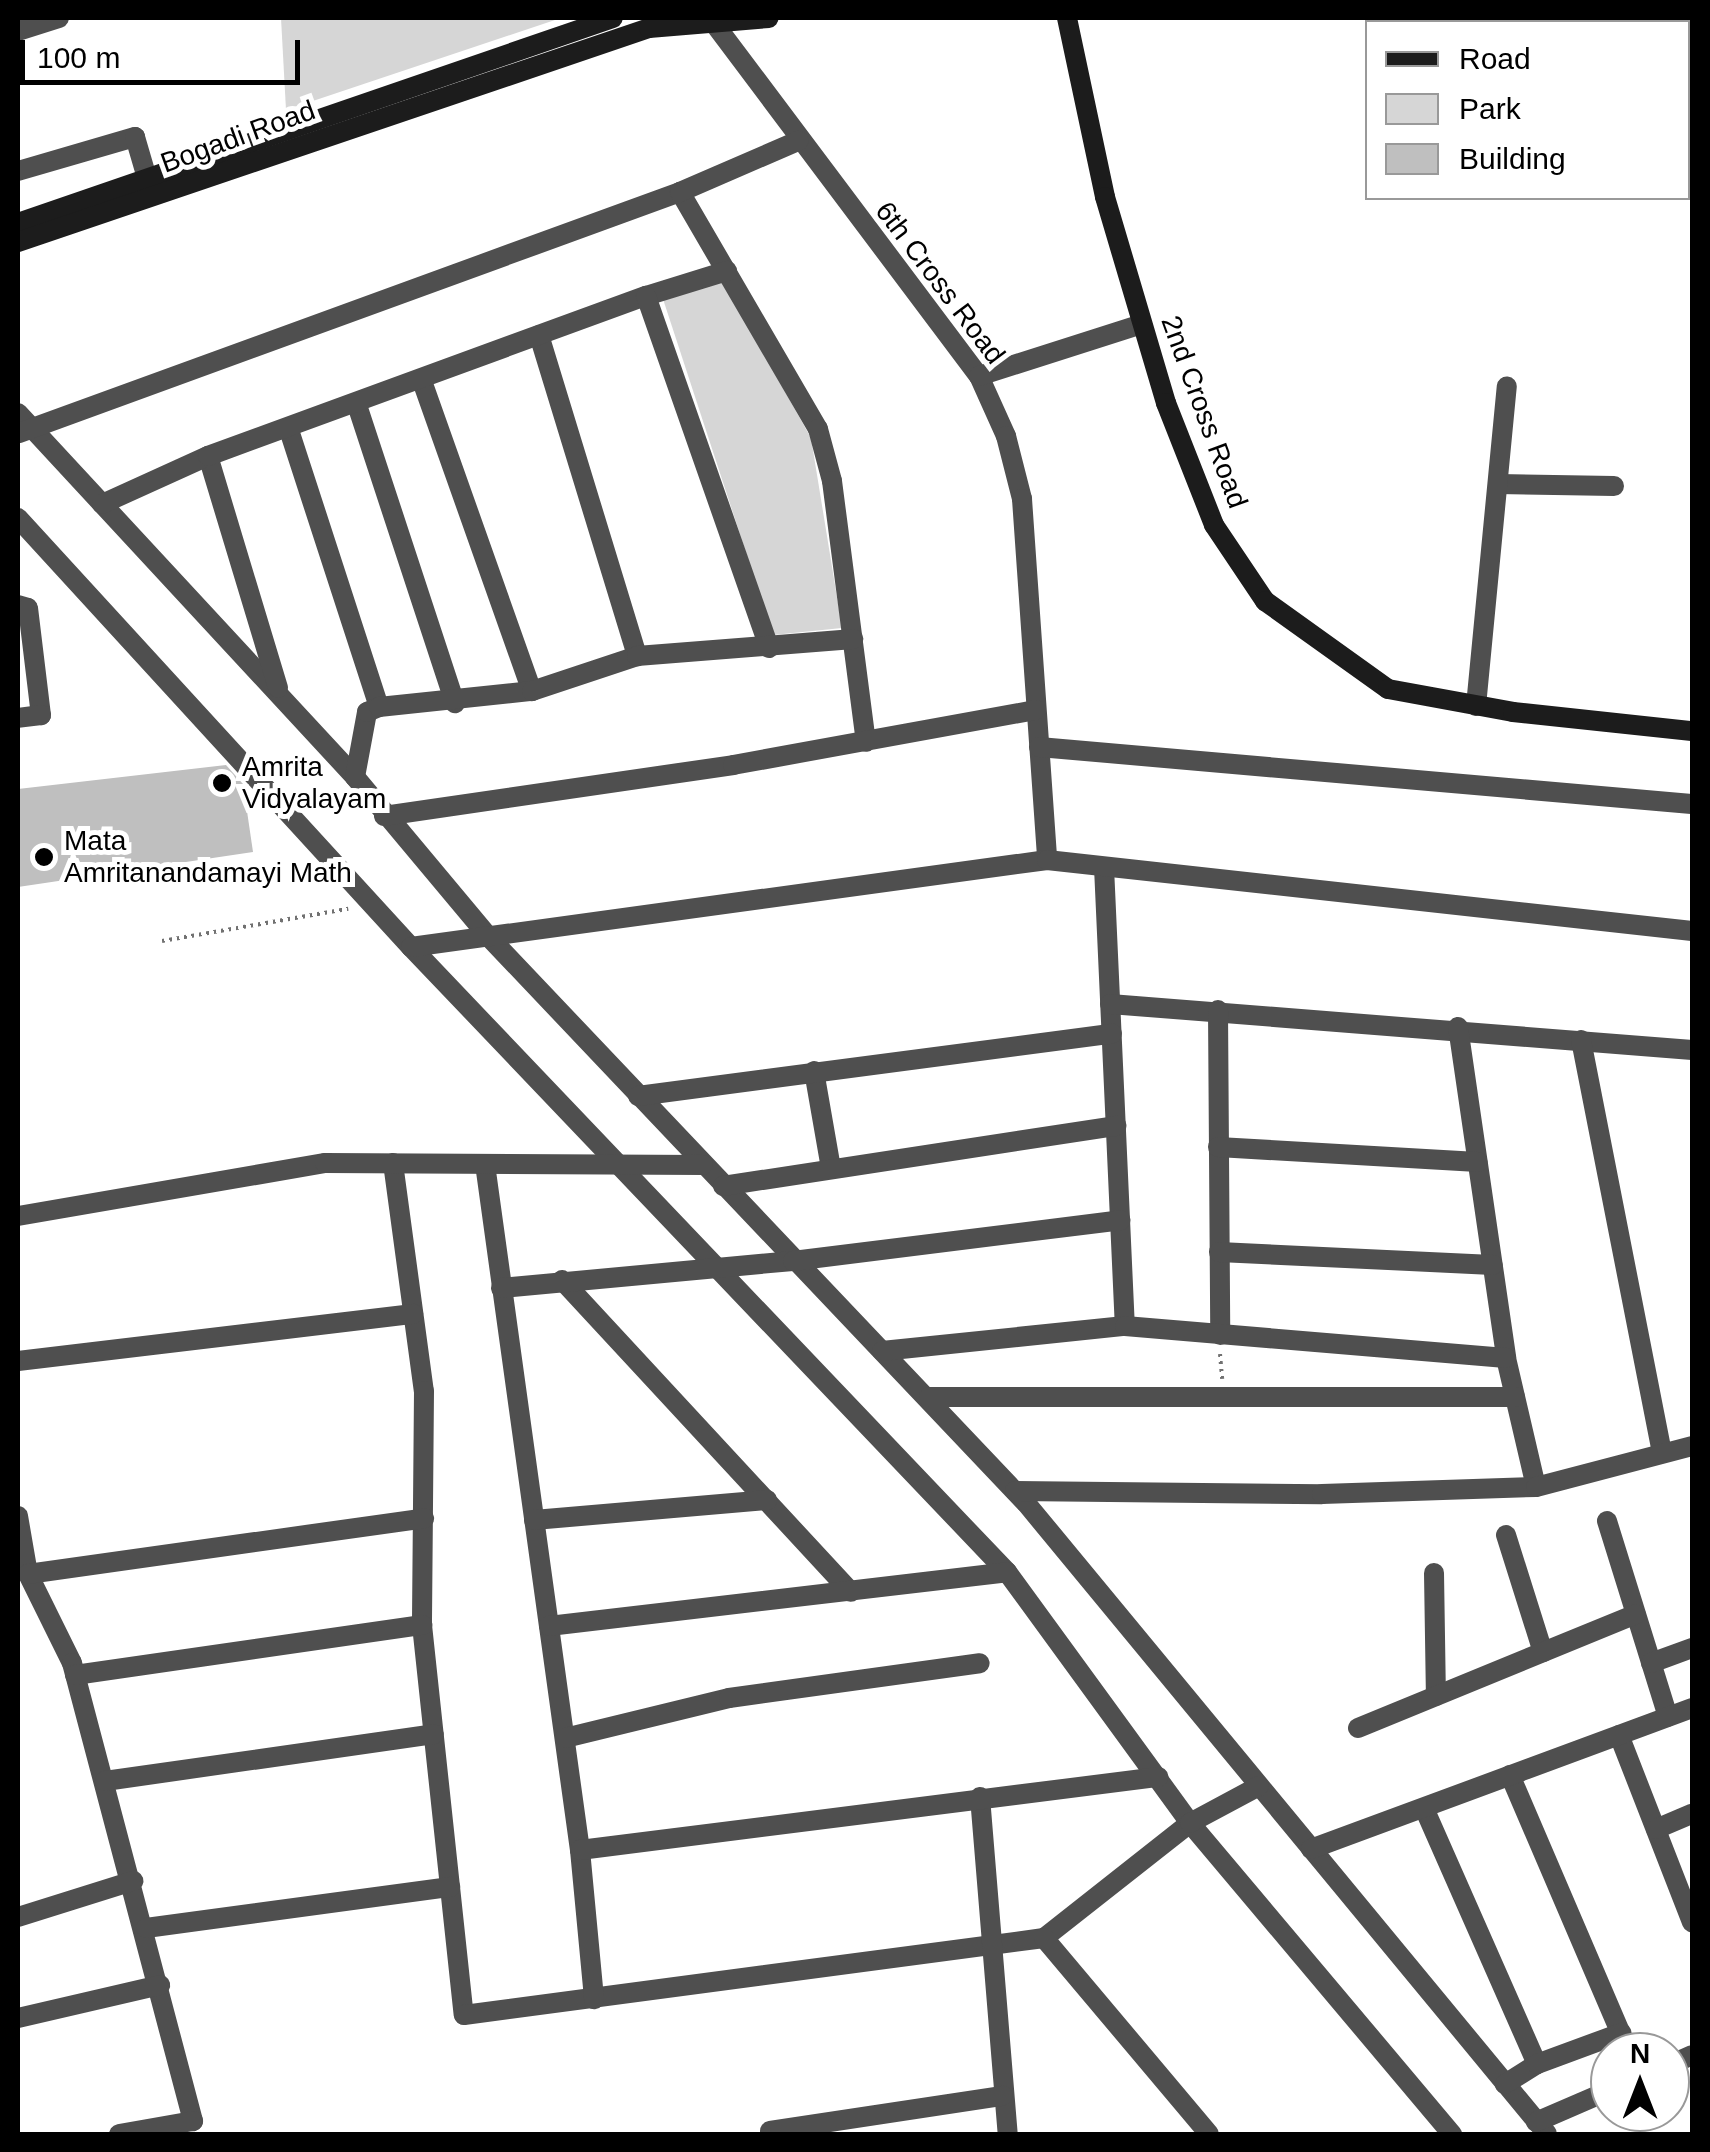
<!DOCTYPE html>
<style>
body{margin:0}
#map{position:relative;width:1710px;height:2152px;overflow:hidden;background:#fff;font-family:Arial,sans-serif}
div>[style]{position:absolute}
[style*='--x']{left:calc(var(--x)*1px);top:calc(var(--y)*1px);width:calc(var(--w)*1px);rotate:calc(var(--a)*1deg)}
.green>*{inset:0;background:#d6d6d6}
.building>*{inset:0;background:#bfbfbf}
.path>*{height:4px;margin-top:-2px;transform-origin:0;background:repeating-linear-gradient(90deg,#717171 0 2.5px,transparent 0 7.5px)}
.street>*{height:20px;margin:-10px;padding:0 10px;transform-origin:10px;border-radius:10px;background:#4f4f4f}
.secondary>*{height:20px;margin:-10px;padding:0 10px;transform-origin:10px;border-radius:10px;background:#1c1c1c}
.dots>*{width:28px;height:28px;translate:-50% -50%;box-sizing:border-box;border:5px solid #fff;border-radius:50%}
span{translate:-50% -50%;white-space:nowrap;text-align:center;line-height:1.15;-webkit-text-stroke:10px #fff;paint-order:stroke}
.street-label{font-size:28px;color:#000}
.poi-label{font-size:28px;color:#000}
.left{translate:0 -50%;text-align:left}
.frame{position:absolute;inset:0;border:20px solid #000;pointer-events:none}
.legend{position:absolute;left:1365px;top:20px;width:325px;height:180px;box-sizing:border-box;background:#fff;border:2px solid #999;margin:0;padding:12px 18px;list-style:none;font-size:30px;color:#000}
.legend li{display:flex;align-items:center;gap:20px;height:50px}
.legend b{width:50px;border:2px solid #999}
.north{position:absolute;left:1590px;top:2032px;width:100px;height:100px;box-sizing:border-box;background:#fff;border:2px solid #999;border-radius:50%;rotate:0deg;font-size:28px;font-weight:700;line-height:40px;text-align:center;color:#000}
.north::after{content:'';display:block;margin:auto;width:35px;height:45px;background:#000;clip-path:polygon(50% 0,100% 100%,50% 72%,0 100%)}
.scale{position:absolute;left:20px;top:40px;width:280px;height:45px;box-sizing:border-box;border:5px solid #000;border-top:0;padding-left:12px;font-size:30px;line-height:35px;white-space:nowrap;color:#000;-webkit-text-stroke:8px #fff;paint-order:stroke}
</style>
<div id="map">
<div class="green">
<i style="clip-path:polygon(281px 18px,561px 18px,286px 110px)"></i>
<i style="clip-path:polygon(723px 281px,811px 438px,842px 628px,773px 635px,663px 299px)"></i>
</div>
<div class="building">
<i style="clip-path:polygon(226px 765px,243px 784px,253px 852px,18px 887px,18px 789px)"></i>
</div>
<div class="path">
<i style="--x:162;--y:941;--w:189;--a:-9.8"></i>
<i style="--x:1220;--y:1354;--w:25;--a:85"></i>
</div>
<div class="street">
<i style="--x:710;--y:18;--w:448;--a:53.1"></i>
<i style="--x:979;--y:376;--w:66;--a:65.8"></i>
<i style="--x:1006;--y:436;--w:65;--a:75.7"></i>
<i style="--x:1022;--y:499;--w:362;--a:86"></i>
<i style="--x:18;--y:31;--w:43;--a:-17.6"></i>
<i style="--x:18;--y:171;--w:122;--a:-16.2"></i>
<i style="--x:135;--y:137;--w:43;--a:73.7"></i>
<i style="--x:680;--y:192;--w:274;--a:59.8"></i>
<i style="--x:818;--y:429;--w:54;--a:74.9"></i>
<i style="--x:832;--y:481;--w:263;--a:82.6"></i>
<i style="--x:646;--y:296;--w:85;--a:-17.2"></i>
<i style="--x:539;--y:335;--w:336;--a:73"></i>
<i style="--x:979;--y:376;--w:171;--a:-17.7"></i>
<i style="--x:422;--y:381;--w:329;--a:70.5"></i>
<i style="--x:357;--y:405;--w:314;--a:71.8"></i>
<i style="--x:18;--y:413;--w:496;--a:47.2"></i>
<i style="--x:355;--y:777;--w:209;--a:50.1"></i>
<i style="--x:489;--y:937;--w:780;--a:46.51"></i>
<i style="--x:1026;--y:1503;--w:818;--a:50.45"></i>
<i style="--x:289;--y:430;--w:291;--a:72"></i>
<i style="--x:19;--y:433;--w:704;--a:-20.03"></i>
<i style="--x:680;--y:192;--w:129;--a:-23.4"></i>
<i style="--x:208;--y:456;--w:242;--a:73.2"></i>
<i style="--x:1498;--y:484;--w:116;--a:1"></i>
<i style="--x:102;--y:504;--w:116;--a:-24.4"></i>
<i style="--x:208;--y:456;--w:466;--a:-20.1"></i>
<i style="--x:646;--y:296;--w:373;--a:70.7"></i>
<i style="--x:18;--y:518;--w:582;--a:47.51"></i>
<i style="--x:411;--y:947;--w:864;--a:46.36"></i>
<i style="--x:1007;--y:1572;--w:311;--a:53.9"></i>
<i style="--x:1190;--y:1823;--w:407;--a:49.9"></i>
<i style="--x:18;--y:605;--w:10;--a:17"></i>
<i style="--x:28;--y:608;--w:108;--a:83.1"></i>
<i style="--x:41;--y:715;--w:23;--a:173"></i>
<i style="--x:1476;--y:706;--w:321;--a:-84.5"></i>
<i style="--x:1039;--y:747;--w:655;--a:4.99"></i>
<i style="--x:355;--y:777;--w:66;--a:-79.5"></i>
<i style="--x:367;--y:712;--w:13;--a:-23"></i>
<i style="--x:379;--y:707;--w:154;--a:-6"></i>
<i style="--x:532;--y:691;--w:111;--a:-18.4"></i>
<i style="--x:637;--y:656;--w:217;--a:-4.5"></i>
<i style="--x:384;--y:816;--w:353;--a:-8.3"></i>
<i style="--x:733;--y:765;--w:308;--a:-10.3"></i>
<i style="--x:1104;--y:867;--w:459;--a:87.4"></i>
<i style="--x:411;--y:947;--w:642;--a:-7.79"></i>
<i style="--x:1047;--y:860;--w:649;--a:6.28"></i>
<i style="--x:1110;--y:1004;--w:584;--a:4.52"></i>
<i style="--x:1218;--y:1010;--w:325;--a:89.6"></i>
<i style="--x:1458;--y:1027;--w:334;--a:81.7"></i>
<i style="--x:1506;--y:1358;--w:132;--a:76.9"></i>
<i style="--x:1581;--y:1040;--w:421;--a:78.9"></i>
<i style="--x:814;--y:1071;--w:98;--a:80.1"></i>
<i style="--x:638;--y:1096;--w:478;--a:-7.5"></i>
<i style="--x:1218;--y:1147;--w:260;--a:3.3"></i>
<i style="--x:393;--y:1163;--w:230;--a:82.3"></i>
<i style="--x:424;--y:1391;--w:234;--a:90.5"></i>
<i style="--x:422;--y:1625;--w:392;--a:83.9"></i>
<i style="--x:464;--y:2015;--w:585;--a:-7.56"></i>
<i style="--x:1044;--y:1938;--w:186;--a:-38.2"></i>
<i style="--x:1190;--y:1823;--w:78;--a:-28.2"></i>
<i style="--x:485;--y:1164;--w:693;--a:82.12"></i>
<i style="--x:580;--y:1850;--w:150;--a:84.6"></i>
<i style="--x:723;--y:1186;--w:398;--a:-8.7"></i>
<i style="--x:18;--y:1216;--w:312;--a:-9.8"></i>
<i style="--x:325;--y:1163;--w:378;--a:0.3"></i>
<i style="--x:1219;--y:1252;--w:274;--a:2.7"></i>
<i style="--x:562;--y:1280;--w:425;--a:47.2"></i>
<i style="--x:501;--y:1288;--w:293;--a:-5.3"></i>
<i style="--x:793;--y:1261;--w:330;--a:-7.1"></i>
<i style="--x:882;--y:1351;--w:244;--a:-5.9"></i>
<i style="--x:1125;--y:1326;--w:382;--a:4.8"></i>
<i style="--x:18;--y:1361;--w:398;--a:-6.8"></i>
<i style="--x:929;--y:1397;--w:586;--a:0"></i>
<i style="--x:1015;--y:1491;--w:307;--a:0.6"></i>
<i style="--x:1322;--y:1494;--w:214;--a:-1.9"></i>
<i style="--x:1536;--y:1487;--w:161;--a:-14.7"></i>
<i style="--x:18;--y:1516;--w:59;--a:80.2"></i>
<i style="--x:28;--y:1574;--w:99;--a:63.7"></i>
<i style="--x:72;--y:1663;--w:474;--a:75.2"></i>
<i style="--x:193;--y:2121;--w:75;--a:170"></i>
<i style="--x:534;--y:1520;--w:234;--a:-4.9"></i>
<i style="--x:1607;--y:1521;--w:205;--a:72.7"></i>
<i style="--x:1506;--y:1535;--w:123;--a:72.5"></i>
<i style="--x:1434;--y:1573;--w:123;--a:89.1"></i>
<i style="--x:28;--y:1574;--w:400;--a:-8"></i>
<i style="--x:549;--y:1626;--w:461;--a:-6.7"></i>
<i style="--x:1651;--y:1663;--w:44;--a:-20.1"></i>
<i style="--x:75;--y:1675;--w:351;--a:-8.2"></i>
<i style="--x:1358;--y:1728;--w:300;--a:-22.3"></i>
<i style="--x:1619;--y:1735;--w:201;--a:68.7"></i>
<i style="--x:565;--y:1738;--w:169;--a:-13.7"></i>
<i style="--x:729;--y:1698;--w:253;--a:-7.9"></i>
<i style="--x:1510;--y:1775;--w:301;--a:66.8"></i>
<i style="--x:105;--y:1781;--w:332;--a:-8.1"></i>
<i style="--x:980;--y:1797;--w:338;--a:85.3"></i>
<i style="--x:1424;--y:1808;--w:280;--a:66.2"></i>
<i style="--x:1537;--y:2064;--w:38;--a:148"></i>
<i style="--x:1656;--y:1829;--w:39;--a:-23"></i>
<i style="--x:1311;--y:1849;--w:406;--a:-20.3"></i>
<i style="--x:580;--y:1850;--w:583;--a:-7.2"></i>
<i style="--x:18;--y:1917;--w:121;--a:-17.4"></i>
<i style="--x:146;--y:1928;--w:307;--a:-7.7"></i>
<i style="--x:1044;--y:1938;--w:256;--a:49.9"></i>
<i style="--x:18;--y:2018;--w:146;--a:-13.1"></i>
<i style="--x:1537;--y:2064;--w:90;--a:-20.3"></i>
<i style="--x:1670;--y:2065;--w:24;--a:-24"></i>
<i style="--x:1536;--y:2122;--w:81;--a:-23.4"></i>
<i style="--x:770;--y:2131;--w:235;--a:-8.6"></i>
</div>
<div class="secondary">
<i style="--x:1067;--y:18;--w:183;--a:78"></i>
<i style="--x:1105;--y:197;--w:215;--a:73.5"></i>
<i style="--x:1166;--y:403;--w:131;--a:68.5"></i>
<i style="--x:1214;--y:525;--w:92;--a:56.1"></i>
<i style="--x:1265;--y:601;--w:151;--a:35.6"></i>
<i style="--x:1388;--y:689;--w:127;--a:10.4"></i>
<i style="--x:1513;--y:712;--w:180;--a:6.1"></i>
<i style="--x:18;--y:223;--w:629;--a:-19.01"></i>
<i style="--x:18;--y:242;--w:666;--a:-18.73"></i>
<i style="--x:649;--y:28;--w:120;--a:-4.8"></i>
</div>
<div class="dots">
<i style="left:222px;top:783px;background:#000"></i>
<i style="left:44px;top:857px;background:#000"></i>
</div>
<div class="street-label">
<span style="left:238px;top:137px;rotate:-20deg">Bogadi Road</span>
<span style="left:940px;top:283px;rotate:53deg">6th Cross Road</span>
<span style="left:1204px;top:412px;rotate:70deg">2nd Cross Road</span>
</div>
<div class="poi-label">
<span class="left" style="left:242px;top:783px">Amrita<br>Vidyalayam</span>
<span class="left" style="left:64px;top:857px">Mata<br>Amritanandamayi Math</span>
</div>
<div class="frame"></div>
<ul class="legend">
<li><b style="height:12px;background:#1c1c1c"></b>Road</li>
<li><b style="height:28px;background:#d6d6d6"></b>Park</li>
<li><b style="height:28px;background:#bfbfbf"></b>Building</li>
</ul>
<div class="north">N</div>
<div class="scale">100 m</div>
</div>
